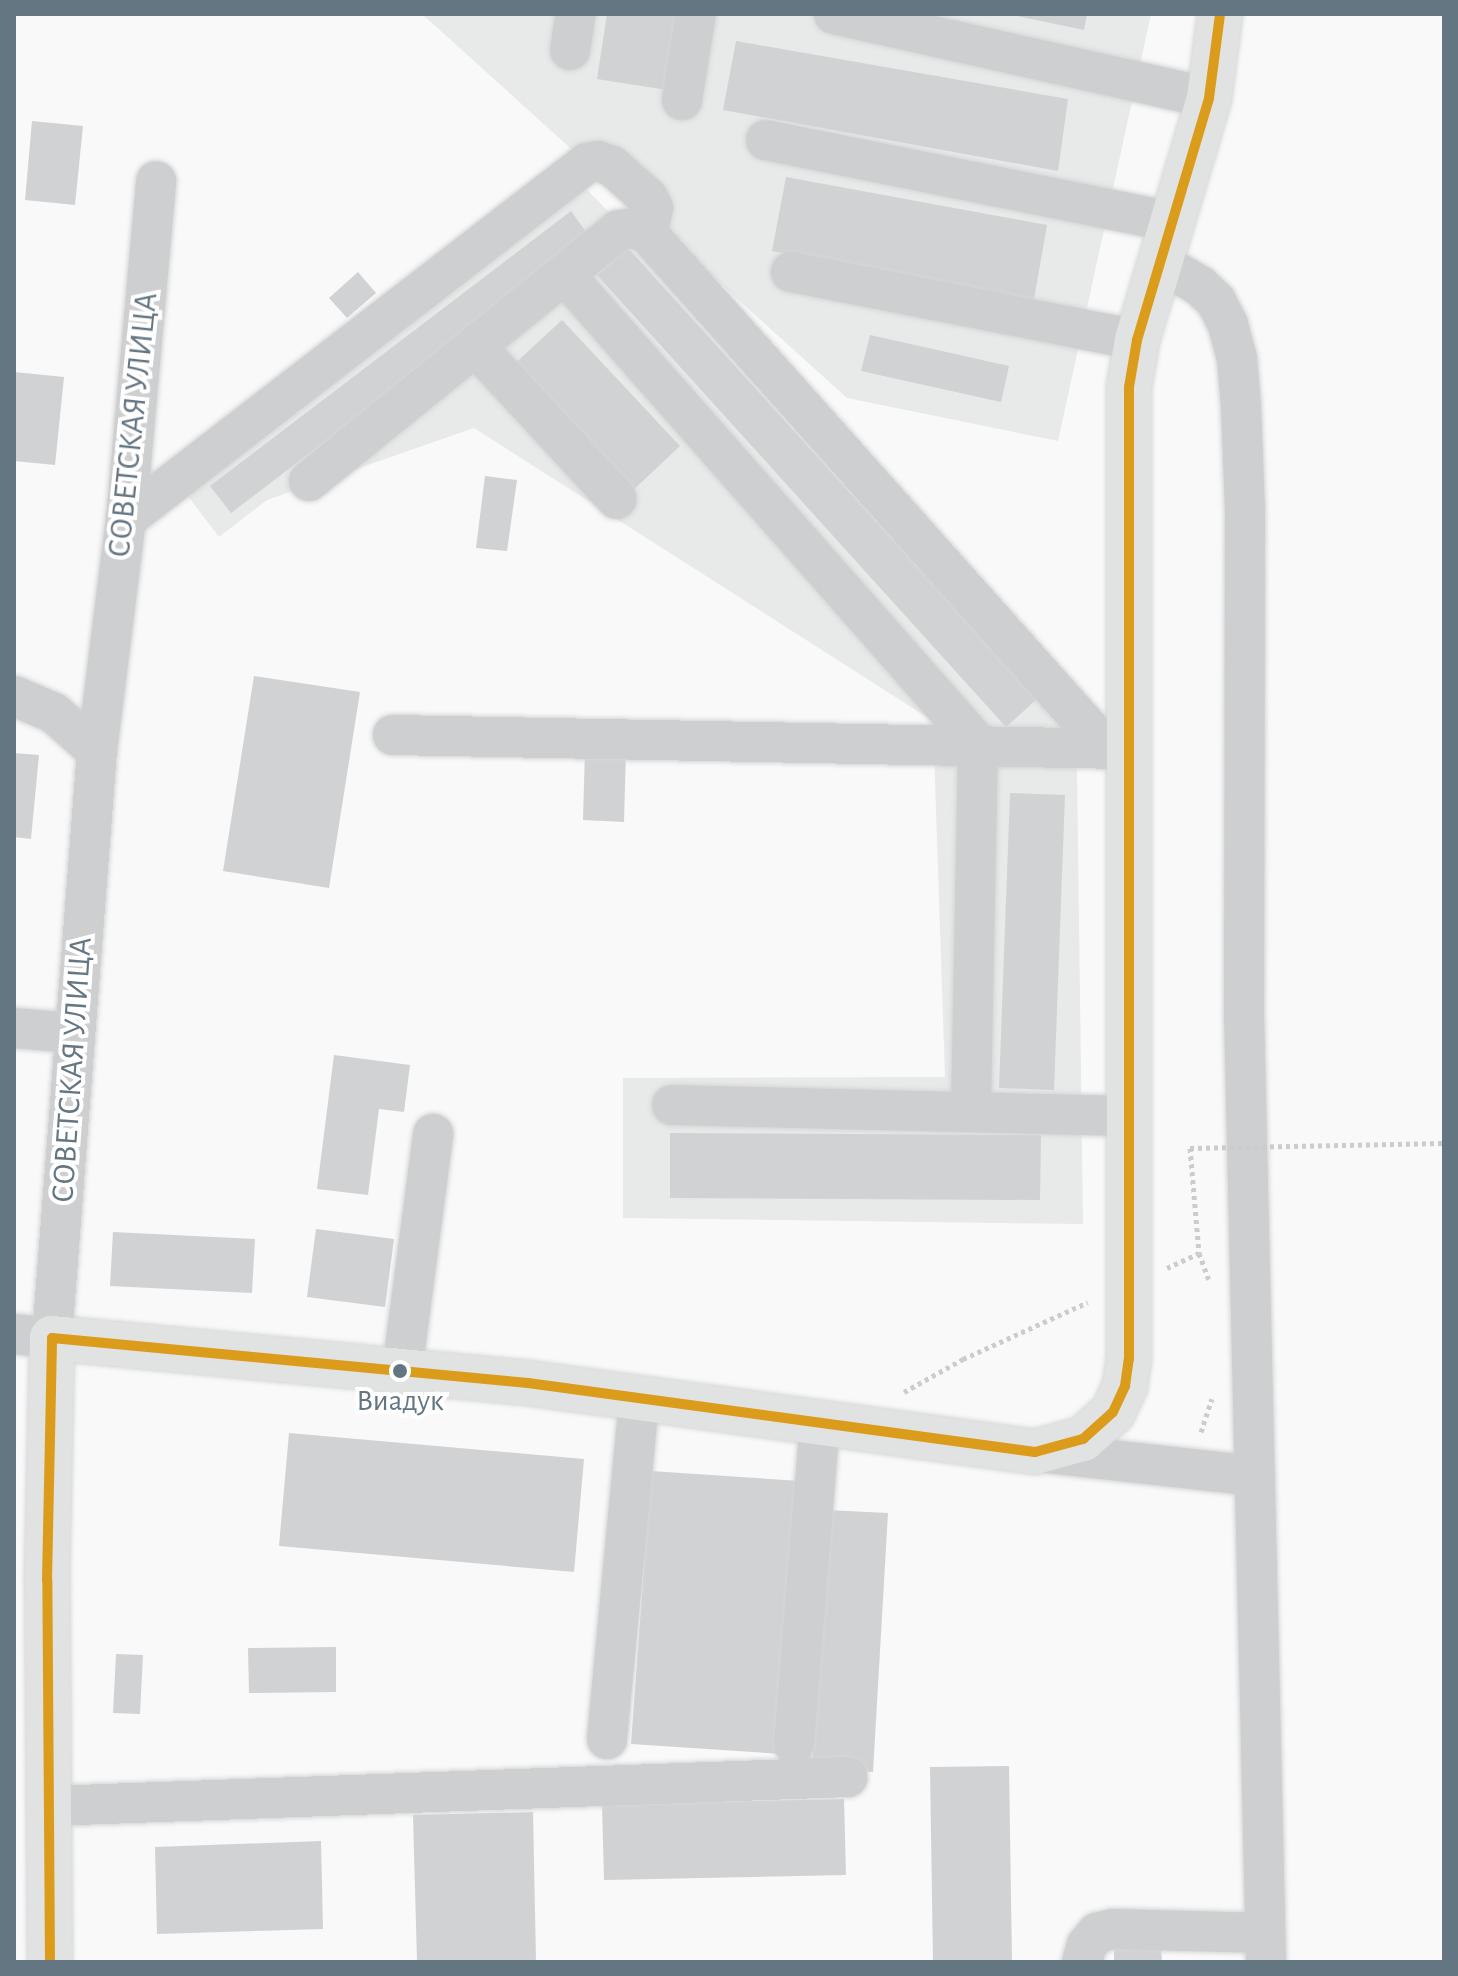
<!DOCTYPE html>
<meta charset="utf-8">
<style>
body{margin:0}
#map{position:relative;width:1458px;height:1976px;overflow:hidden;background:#f9f9f9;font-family:"Alegreya Sans",sans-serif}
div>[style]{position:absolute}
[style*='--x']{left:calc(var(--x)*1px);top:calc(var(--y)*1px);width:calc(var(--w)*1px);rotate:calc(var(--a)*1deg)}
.built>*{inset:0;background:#e8e9e9}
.building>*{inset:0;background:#d0d2d3}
.path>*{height:5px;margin-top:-2.5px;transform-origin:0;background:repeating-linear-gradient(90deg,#cbcccd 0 4px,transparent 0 8px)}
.roads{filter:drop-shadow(0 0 2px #d5d6d7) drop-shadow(0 0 2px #d5d6d7)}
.minor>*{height:40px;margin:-20px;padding:0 20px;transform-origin:20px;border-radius:20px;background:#cecfd0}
.major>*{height:44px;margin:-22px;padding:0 22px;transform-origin:22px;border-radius:22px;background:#e1e2e2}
.path-bridge>*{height:5px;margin-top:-2.5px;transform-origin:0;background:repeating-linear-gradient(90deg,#cbcccd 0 4px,transparent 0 8px)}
.bus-1>*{height:10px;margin:-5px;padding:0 5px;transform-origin:5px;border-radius:5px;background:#da9c1a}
.dots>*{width:22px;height:22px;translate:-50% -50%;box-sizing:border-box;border:4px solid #fff;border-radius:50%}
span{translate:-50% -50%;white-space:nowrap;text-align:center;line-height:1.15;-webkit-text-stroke:8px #fff;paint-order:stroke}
.bus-label{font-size:30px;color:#657683}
.street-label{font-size:32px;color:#657683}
.frame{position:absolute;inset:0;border:16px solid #657683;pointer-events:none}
</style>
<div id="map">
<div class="built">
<i style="clip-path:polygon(422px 14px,1151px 14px,1058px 441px,847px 398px)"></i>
<i style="clip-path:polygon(560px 162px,1076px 690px,1083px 1224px,623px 1218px,623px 1078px,945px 1077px,933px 721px,474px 428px,267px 500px,219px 537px,165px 466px)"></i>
</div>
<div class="building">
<i style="clip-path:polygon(607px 14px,678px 14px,667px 90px,597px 79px)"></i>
<i style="clip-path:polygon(1007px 14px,1087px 14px,1084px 30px)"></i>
<i style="clip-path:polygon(736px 41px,1068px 99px,1058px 171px,723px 110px)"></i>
<i style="clip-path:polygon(32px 121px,83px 126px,75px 205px,25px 200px)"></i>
<i style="clip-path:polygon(786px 177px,1047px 225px,1034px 299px,772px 251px)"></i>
<i style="clip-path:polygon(571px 211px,591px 239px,231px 513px,210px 486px)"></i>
<i style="clip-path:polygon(628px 248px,1037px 699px,1006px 727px,597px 275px)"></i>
<i style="clip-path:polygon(358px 272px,376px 293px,347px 318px,329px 298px)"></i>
<i style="clip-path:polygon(562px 320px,680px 446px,629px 494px,511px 367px)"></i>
<i style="clip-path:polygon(870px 335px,1009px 366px,1001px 402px,861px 371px)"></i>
<i style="clip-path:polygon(14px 372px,64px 377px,55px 465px,14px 461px)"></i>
<i style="clip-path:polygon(485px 476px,517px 480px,507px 551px,476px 548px)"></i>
<i style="clip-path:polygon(254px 676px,360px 692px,329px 888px,223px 871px)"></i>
<i style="clip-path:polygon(585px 749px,626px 750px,624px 822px,583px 820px)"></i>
<i style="clip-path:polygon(14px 753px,39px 755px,31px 839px,14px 837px)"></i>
<i style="clip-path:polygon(1010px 793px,1065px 795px,1054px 1090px,999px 1088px)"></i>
<i style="clip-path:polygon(334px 1055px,410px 1065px,404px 1112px,379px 1109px,368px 1195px,317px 1189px)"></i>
<i style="clip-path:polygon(670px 1133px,1041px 1135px,1040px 1200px,670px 1198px)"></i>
<i style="clip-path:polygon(316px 1229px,394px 1239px,385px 1307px,307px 1297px)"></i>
<i style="clip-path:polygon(113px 1232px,255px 1239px,252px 1293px,110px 1286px)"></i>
<i style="clip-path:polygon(289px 1433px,584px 1459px,574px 1572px,279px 1546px)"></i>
<i style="clip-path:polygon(651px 1471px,800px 1481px,781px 1754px,631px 1744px)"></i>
<i style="clip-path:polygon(827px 1510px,888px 1513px,873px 1772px,812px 1768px)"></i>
<i style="clip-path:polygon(336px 1647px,336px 1692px,249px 1693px,248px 1648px)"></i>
<i style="clip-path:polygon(116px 1654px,143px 1655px,140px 1714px,113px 1713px)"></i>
<i style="clip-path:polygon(1009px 1766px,1012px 1962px,933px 1962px,930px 1767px)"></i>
<i style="clip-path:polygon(844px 1799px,846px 1875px,604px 1880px,602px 1804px)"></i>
<i style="clip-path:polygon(533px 1812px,536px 1962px,417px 1962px,413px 1815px)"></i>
<i style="clip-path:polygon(321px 1841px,323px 1929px,157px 1934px,155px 1847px)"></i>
<i style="clip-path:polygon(1161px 1947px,1162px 1962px,1114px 1962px,1114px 1949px)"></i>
</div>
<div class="path">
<i style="--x:1190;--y:1148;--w:105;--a:85.1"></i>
<i style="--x:1199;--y:1253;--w:29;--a:70"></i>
<i style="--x:1167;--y:1268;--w:35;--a:-25"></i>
<i style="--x:904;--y:1392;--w:68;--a:-29.2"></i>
<i style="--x:963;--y:1359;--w:137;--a:-24.5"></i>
<i style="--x:1201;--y:1432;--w:35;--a:-72"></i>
</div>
<div class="roads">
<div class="minor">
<i style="--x:834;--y:14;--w:384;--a:12.6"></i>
<i style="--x:570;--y:50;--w:36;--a:-81"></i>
<i style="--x:682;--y:100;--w:87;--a:-80.8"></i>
<i style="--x:766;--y:140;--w:415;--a:11.4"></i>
<i style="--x:1161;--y:263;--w:45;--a:30.5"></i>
<i style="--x:1200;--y:286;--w:22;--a:43"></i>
<i style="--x:1216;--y:301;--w:27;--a:63"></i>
<i style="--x:1228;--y:325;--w:35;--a:75"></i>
<i style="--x:1237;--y:359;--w:47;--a:85.1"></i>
<i style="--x:1241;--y:406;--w:106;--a:87.8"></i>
<i style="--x:1245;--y:512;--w:501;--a:90.11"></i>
<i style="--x:1244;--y:1013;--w:949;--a:88.67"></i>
<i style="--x:791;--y:272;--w:353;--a:11.1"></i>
<i style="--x:565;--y:275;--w:625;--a:48.63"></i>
<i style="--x:978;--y:744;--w:368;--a:91.1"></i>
<i style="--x:476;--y:347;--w:207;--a:47.2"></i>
<i style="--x:309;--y:481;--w:399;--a:-39"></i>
<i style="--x:619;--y:230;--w:14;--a:-8"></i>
<i style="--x:633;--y:228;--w:15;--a:20"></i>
<i style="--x:647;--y:233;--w:691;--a:48.28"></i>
<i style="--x:126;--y:519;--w:582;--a:-37.68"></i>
<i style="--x:587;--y:163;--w:11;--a:-10"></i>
<i style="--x:598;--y:161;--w:15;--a:20"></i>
<i style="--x:612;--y:166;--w:48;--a:41.6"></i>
<i style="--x:648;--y:198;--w:11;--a:63"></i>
<i style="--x:653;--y:208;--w:26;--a:103"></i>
<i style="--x:14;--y:696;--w:43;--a:23"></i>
<i style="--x:54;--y:713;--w:57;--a:41.5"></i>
<i style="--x:393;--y:735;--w:728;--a:1.1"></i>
<i style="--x:14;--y:1028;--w:60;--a:4.8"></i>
<i style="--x:672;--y:1105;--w:454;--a:1.4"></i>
<i style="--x:14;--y:1334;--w:38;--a:6"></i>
<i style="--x:52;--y:1338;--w:589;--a:-85.62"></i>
<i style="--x:97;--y:751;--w:234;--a:-82.9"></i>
<i style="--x:126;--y:519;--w:339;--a:-84.9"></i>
<i style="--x:402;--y:1371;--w:239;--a:-82.5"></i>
<i style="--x:1039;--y:1452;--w:217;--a:6.3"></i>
<i style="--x:607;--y:1739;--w:342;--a:-84.6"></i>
<i style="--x:794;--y:1744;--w:322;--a:-85.4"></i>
<i style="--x:50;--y:1806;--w:798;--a:-2.08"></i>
<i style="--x:1082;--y:1962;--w:18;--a:-74"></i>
<i style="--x:1087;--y:1945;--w:16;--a:-50"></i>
<i style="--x:1097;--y:1933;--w:16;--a:-14"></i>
<i style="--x:1113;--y:1929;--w:152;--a:1.5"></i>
</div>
<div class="major">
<i style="--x:50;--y:1962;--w:382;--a:-90.4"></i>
<i style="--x:47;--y:1580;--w:242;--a:-88.8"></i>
<i style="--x:52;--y:1338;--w:478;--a:5.4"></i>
<i style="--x:528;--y:1383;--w:512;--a:7.75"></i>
<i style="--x:1035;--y:1452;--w:50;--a:-15.2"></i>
<i style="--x:1083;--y:1439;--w:40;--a:-42"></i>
<i style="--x:1113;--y:1412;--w:29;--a:-65"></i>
<i style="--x:1125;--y:1386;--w:27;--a:-82"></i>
<i style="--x:1129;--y:1359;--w:972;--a:-90"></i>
<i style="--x:1129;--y:387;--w:48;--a:-80.3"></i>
<i style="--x:1137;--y:340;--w:252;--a:-73.4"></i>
<i style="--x:1209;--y:98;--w:85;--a:-82.5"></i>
</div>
</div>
<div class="path-bridge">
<i style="--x:1190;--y:1148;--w:254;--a:-1.1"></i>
</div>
<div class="bus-1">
<i style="--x:52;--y:1338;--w:478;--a:5.4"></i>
<i style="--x:528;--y:1383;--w:512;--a:7.75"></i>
<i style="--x:1035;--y:1452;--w:50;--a:-15.2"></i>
<i style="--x:1083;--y:1439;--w:40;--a:-42"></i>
<i style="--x:1113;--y:1412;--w:29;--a:-65"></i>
<i style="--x:1125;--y:1386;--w:27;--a:-82"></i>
<i style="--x:1129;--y:1359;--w:972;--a:-90"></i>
<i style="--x:1129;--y:387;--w:48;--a:-80.3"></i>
<i style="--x:1137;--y:340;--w:252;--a:-73.4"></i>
<i style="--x:1209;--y:98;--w:85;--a:-82.5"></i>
<i style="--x:50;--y:1962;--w:382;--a:-90.4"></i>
<i style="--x:47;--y:1580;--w:242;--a:-88.8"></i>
</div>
<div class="dots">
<i style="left:400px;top:1371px;background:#657683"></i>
</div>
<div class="bus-label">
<span style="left:400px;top:1401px">Виадук</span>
</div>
<div class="street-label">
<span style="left:133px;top:425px;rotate:-84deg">СОВЕТСКАЯ УЛИЦА</span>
<span style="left:72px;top:1070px;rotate:-86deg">СОВЕТСКАЯ УЛИЦА</span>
</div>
<div class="frame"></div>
</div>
